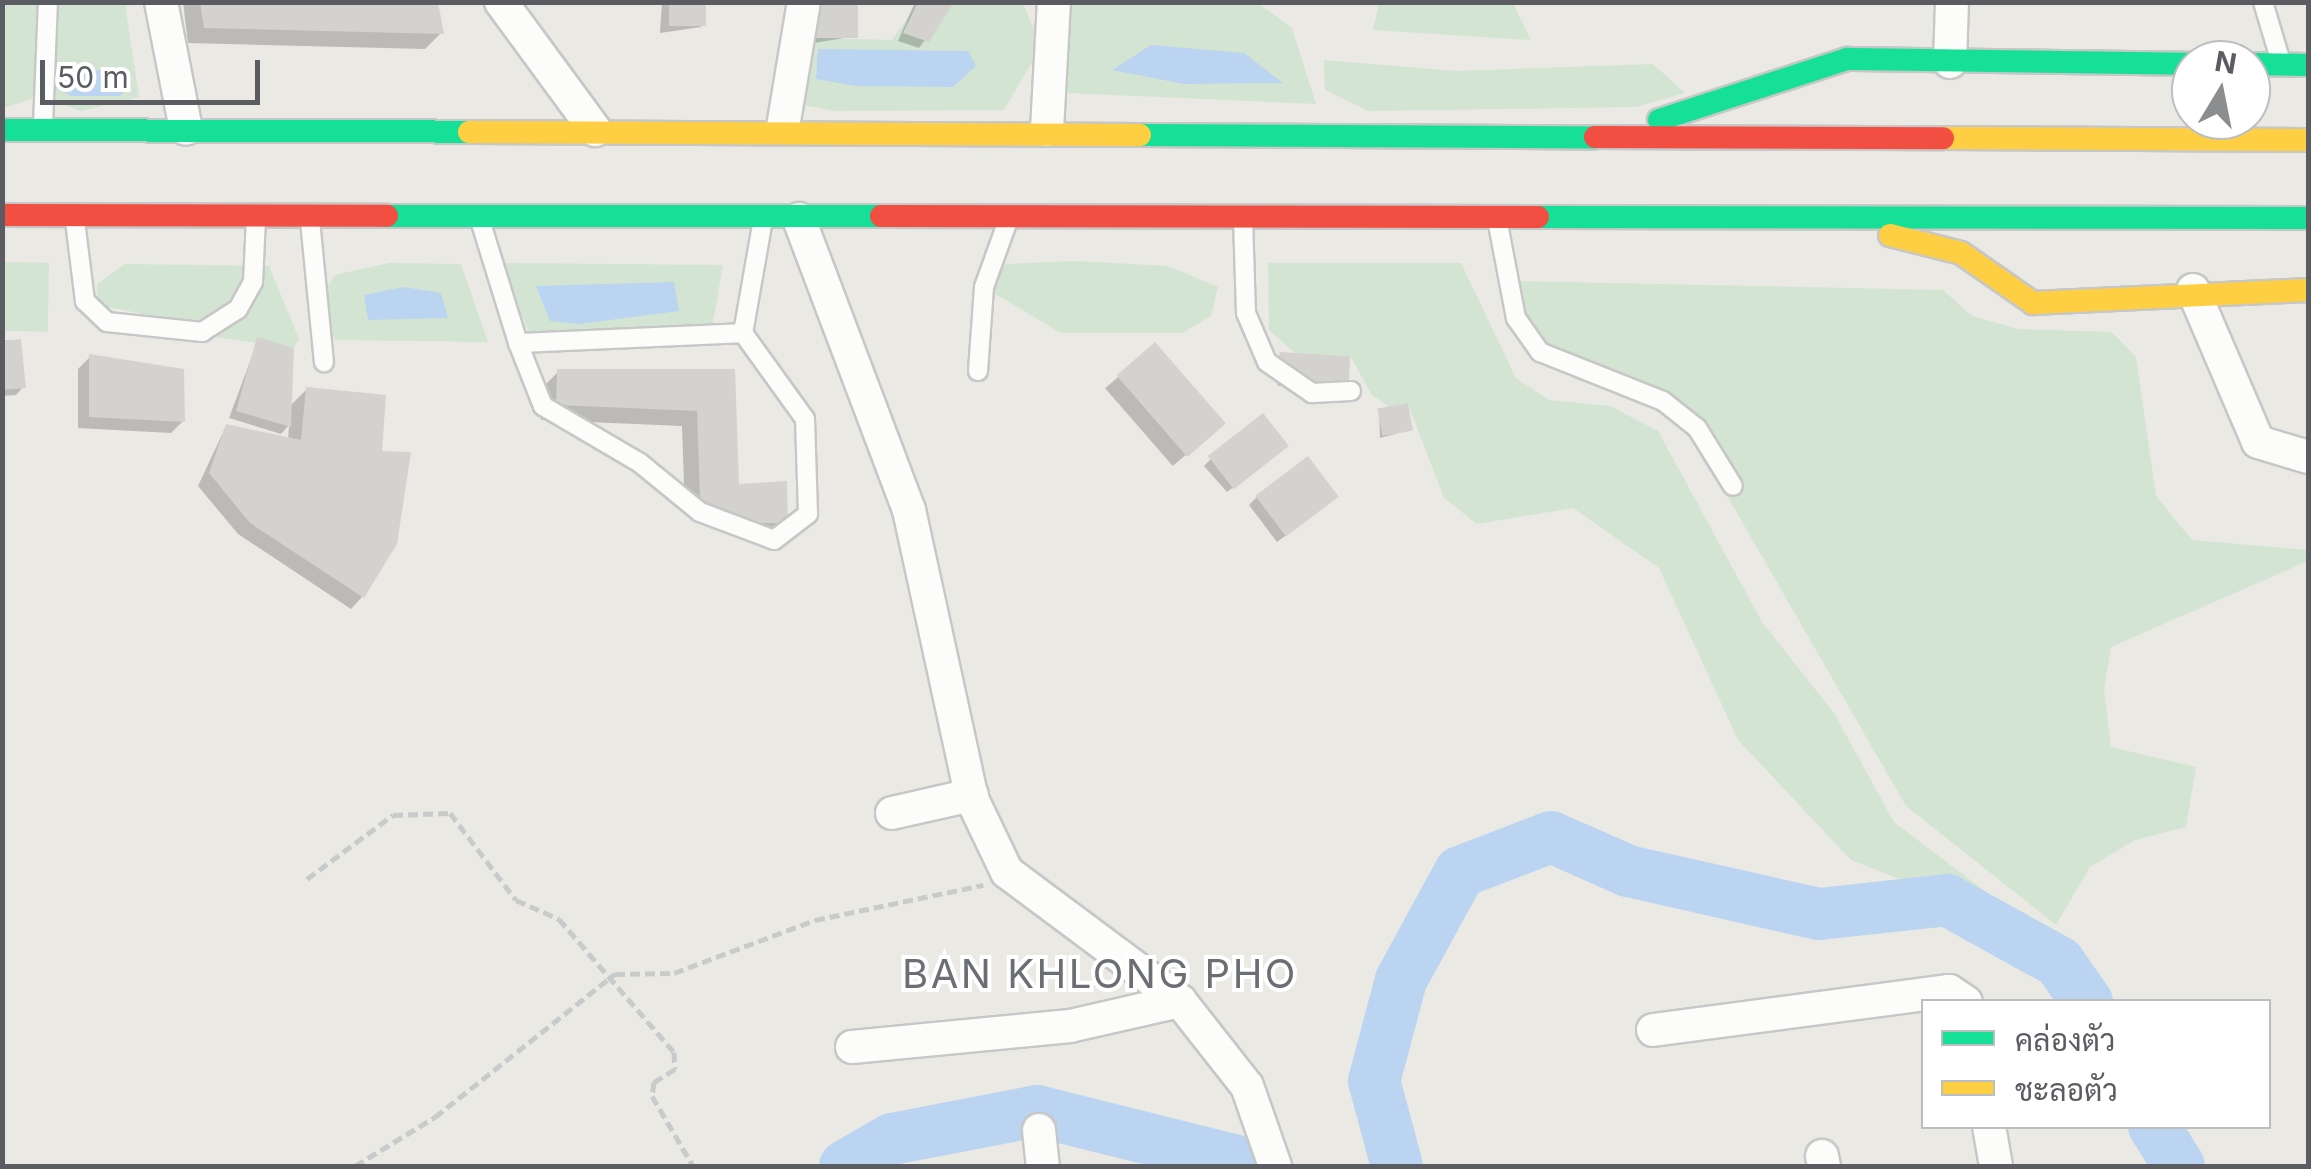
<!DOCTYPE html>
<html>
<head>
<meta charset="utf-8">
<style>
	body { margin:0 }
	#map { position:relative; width:2311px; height:1169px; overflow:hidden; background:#eae9e4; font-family:Inter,Sarabun,sans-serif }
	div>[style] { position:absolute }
	.green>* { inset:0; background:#d3e5d2; transform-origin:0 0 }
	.water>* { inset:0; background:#bad4f1 }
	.shadow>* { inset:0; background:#0003; transform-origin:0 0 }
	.river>* { height:52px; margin:-26px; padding:0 26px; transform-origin:26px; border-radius:26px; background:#bad4f1 }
	.building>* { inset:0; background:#d3d2cf; transform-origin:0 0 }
	.path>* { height:5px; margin-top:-2.5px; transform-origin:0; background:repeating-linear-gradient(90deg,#c7cbc9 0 10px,transparent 0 15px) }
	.roads { filter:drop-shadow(2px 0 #c6c7c6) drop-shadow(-2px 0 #c6c7c6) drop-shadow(0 2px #c6c7c6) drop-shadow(0 -2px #c6c7c6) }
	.lane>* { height:18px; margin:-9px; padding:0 9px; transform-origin:9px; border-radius:9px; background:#fcfcfb }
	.street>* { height:32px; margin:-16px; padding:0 16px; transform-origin:16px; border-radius:16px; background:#fcfcfb }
	.fast>* { height:22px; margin:-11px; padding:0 11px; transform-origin:11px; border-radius:11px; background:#16e098 }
	.slow>* { height:22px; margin:-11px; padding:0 11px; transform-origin:11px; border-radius:11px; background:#ffcf43 }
	.jam>* { height:22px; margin:-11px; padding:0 11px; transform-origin:11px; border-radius:11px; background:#f24e42 }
	span { translate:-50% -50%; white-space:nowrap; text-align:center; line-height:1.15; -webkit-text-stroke:8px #fff; paint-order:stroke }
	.quarter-label { font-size:40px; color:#6b6e73; letter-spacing:2.5px }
	.frame { position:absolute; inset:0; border:5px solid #5a5c61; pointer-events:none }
	.legend { position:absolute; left:1921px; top:999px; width:350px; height:130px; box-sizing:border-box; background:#fff; border:2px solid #bdbec0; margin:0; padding:12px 18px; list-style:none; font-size:30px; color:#5a5c61 }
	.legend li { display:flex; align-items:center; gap:20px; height:50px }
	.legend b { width:50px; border:2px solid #bdbec0 }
	.north { position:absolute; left:2171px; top:40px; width:100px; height:100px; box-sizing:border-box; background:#fff; border:2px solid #bdbec0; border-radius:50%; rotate:10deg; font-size:28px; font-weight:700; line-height:40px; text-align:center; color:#5a5c61 }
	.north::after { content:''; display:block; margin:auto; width:35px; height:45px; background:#8c8d8f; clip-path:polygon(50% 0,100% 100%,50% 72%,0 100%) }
	.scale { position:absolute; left:40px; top:60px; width:220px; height:45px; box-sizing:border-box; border:5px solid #5a5c61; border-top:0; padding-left:12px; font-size:30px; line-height:35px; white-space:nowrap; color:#5a5c61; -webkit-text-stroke:8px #fff; paint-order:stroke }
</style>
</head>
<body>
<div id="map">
	<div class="green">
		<i style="clip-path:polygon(3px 3px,48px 3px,51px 28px,59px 3px,125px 3px,139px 97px,81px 111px,42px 96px,3px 108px)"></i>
		<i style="clip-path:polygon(918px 3px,1023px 3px,1041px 47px,1004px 110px,835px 111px,792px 103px,808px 38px,892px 40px)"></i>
		<i style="clip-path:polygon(1070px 3px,1258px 3px,1292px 28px,1316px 104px,1068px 93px)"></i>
		<i style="clip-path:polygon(1379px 3px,1513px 3px,1531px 40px,1373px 30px)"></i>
		<i style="clip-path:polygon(1324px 60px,1457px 71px,1653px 64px,1685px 93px,1636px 107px,1368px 111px,1325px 90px)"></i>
		<i style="clip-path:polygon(1075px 261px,1168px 266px,1218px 287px,1211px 316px,1182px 333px,1061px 333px,992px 292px,991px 276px,1006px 264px)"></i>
		<i style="left:3px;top:262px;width:46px;height:69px;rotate:1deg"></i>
		<i style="clip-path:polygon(389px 263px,461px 264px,488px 342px,335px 340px,317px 304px,335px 275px)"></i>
		<i style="clip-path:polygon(500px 263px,723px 265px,710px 340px,533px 342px)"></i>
		<i style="clip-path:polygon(1268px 263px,1461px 263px,1516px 378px,1549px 400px,1610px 406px,1658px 431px,1762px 622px,1834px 713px,1894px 822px,2044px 936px,1851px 860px,1738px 740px,1659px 568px,1573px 508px,1477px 524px,1444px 498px,1408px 404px,1390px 407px,1372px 395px,1350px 356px,1295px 353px,1269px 330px)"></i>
		<i style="clip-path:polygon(125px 264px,269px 266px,299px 339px,294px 348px,185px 333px,168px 319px,98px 305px,97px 284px)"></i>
		<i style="clip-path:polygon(1515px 281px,1943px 290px,1972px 316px,2019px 329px,2112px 332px,2136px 357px,2156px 496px,2192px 540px,2308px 550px,2308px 561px,2111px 647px,2104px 689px,2111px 747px,2196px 767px,2186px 827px,2135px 840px,2090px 867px,2056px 925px,1906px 806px,1681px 416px,1575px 379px,1523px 344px,1509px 299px)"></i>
	</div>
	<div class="water">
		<i style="clip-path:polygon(1151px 45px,1244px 53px,1283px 83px,1184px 84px,1112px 70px)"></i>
		<i style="clip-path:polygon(818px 49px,968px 51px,976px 66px,953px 87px,856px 86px,816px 79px)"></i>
		<i style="clip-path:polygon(57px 70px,101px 70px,132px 82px,120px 96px,71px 96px,54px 87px)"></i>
		<i style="clip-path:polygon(674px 282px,679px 311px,579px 324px,550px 321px,536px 286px)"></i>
		<i style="clip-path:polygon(404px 287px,441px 293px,448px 318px,368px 320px,364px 295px)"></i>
	</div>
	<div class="shadow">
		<i style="clip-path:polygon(183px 2px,434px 2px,441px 33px,425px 49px,188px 43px)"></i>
		<i style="clip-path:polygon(662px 2px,703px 2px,701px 27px,660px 33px)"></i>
		<i style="clip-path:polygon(915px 2px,952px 2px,919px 48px,898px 41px)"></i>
		<i style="clip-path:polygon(801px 10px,856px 36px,802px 45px)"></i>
		<i style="clip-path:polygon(2px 340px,18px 341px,23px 387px,16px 395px,2px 396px)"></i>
		<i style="clip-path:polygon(258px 340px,289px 407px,306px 390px,380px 454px,362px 597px,351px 609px,238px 534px,198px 486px,226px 426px,288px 443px,289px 425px,281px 434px,229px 418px)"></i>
		<i style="left:1155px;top:345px;width:103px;height:66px;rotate:49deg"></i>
		<i style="clip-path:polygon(1280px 355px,1348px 358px,1339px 390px,1278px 386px,1273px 362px)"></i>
		<i style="clip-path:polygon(90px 357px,183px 421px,171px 433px,78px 428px,78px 369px)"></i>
		<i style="clip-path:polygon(732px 371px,737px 487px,785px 522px,769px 538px,741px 538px,685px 515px,682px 426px,541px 420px,542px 388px,558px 372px)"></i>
		<i style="clip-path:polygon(1379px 411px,1410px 430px,1380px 438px)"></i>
		<i style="clip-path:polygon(1278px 454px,1227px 492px,1204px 466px,1211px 459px)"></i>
		<i style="clip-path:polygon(1257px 497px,1328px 504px,1277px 542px,1249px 505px)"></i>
	</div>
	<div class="river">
		<i style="left:2154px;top:1126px;width:47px;rotate:58deg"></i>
		<i style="left:845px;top:1166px;width:54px;rotate:-29.9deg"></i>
		<i style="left:892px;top:1139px;width:148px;rotate:-10.9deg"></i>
		<i style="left:1037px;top:1111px;width:227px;rotate:14deg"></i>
		<i style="left:1397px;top:1166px;width:88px;rotate:-105.1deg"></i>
		<i style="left:1374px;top:1081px;width:105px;rotate:-75deg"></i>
		<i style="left:1401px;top:980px;width:123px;rotate:-61.4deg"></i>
		<i style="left:1460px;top:872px;width:97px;rotate:-21deg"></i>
		<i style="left:1551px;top:837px;width:84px;rotate:23.8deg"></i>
		<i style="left:1628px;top:871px;width:196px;rotate:12.7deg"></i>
		<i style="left:1819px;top:914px;width:129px;rotate:-6.2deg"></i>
		<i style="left:1947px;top:900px;width:128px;rotate:29deg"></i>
		<i style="left:2059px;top:962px;width:49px;rotate:55deg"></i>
	</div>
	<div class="building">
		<i style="clip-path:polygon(200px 2px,438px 2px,444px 34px,204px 28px)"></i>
		<i style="left:669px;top:2px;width:37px;height:24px"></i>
		<i style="left:808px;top:2px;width:50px;height:36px"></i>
		<i style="clip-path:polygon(918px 2px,954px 2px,929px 42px,903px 33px)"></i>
		<i style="clip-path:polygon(257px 337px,294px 348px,291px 427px,236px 411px)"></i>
		<i style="clip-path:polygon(21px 339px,26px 388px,2px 390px,2px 341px)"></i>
		<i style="left:1155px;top:342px;width:108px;height:51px;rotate:49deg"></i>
		<i style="clip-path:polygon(1279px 352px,1350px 356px,1349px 384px,1286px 379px)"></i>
		<i style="clip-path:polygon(89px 354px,184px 369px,185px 422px,89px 417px)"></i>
		<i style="clip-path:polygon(557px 369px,735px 369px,739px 484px,787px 481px,788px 523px,758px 523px,700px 499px,697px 411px,556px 405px)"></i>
		<i style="clip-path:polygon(306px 387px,386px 395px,382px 451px,411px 452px,397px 544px,364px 598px,250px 523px,209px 473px,226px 424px,301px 440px)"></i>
		<i style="left:1408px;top:403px;width:28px;height:31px;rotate:80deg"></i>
		<i style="left:1263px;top:413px;width:42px;height:70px;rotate:52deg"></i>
		<i style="left:1308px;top:456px;width:51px;height:66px;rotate:53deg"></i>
	</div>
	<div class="path">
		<i style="left:307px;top:879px;width:107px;rotate:-36.7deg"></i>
		<i style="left:393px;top:815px;width:57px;rotate:-2deg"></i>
		<i style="left:450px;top:813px;width:109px;rotate:52.8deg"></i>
		<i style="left:516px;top:900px;width:47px;rotate:23.8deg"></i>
		<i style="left:559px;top:919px;width:176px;rotate:49.2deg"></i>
		<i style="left:674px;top:1052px;width:17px;rotate:87deg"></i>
		<i style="left:675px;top:1069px;width:25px;rotate:148deg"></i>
		<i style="left:654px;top:1082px;width:14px;rotate:98deg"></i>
		<i style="left:652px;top:1096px;width:81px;rotate:59.6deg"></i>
		<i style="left:355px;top:1166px;width:94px;rotate:-31.5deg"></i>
		<i style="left:435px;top:1117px;width:230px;rotate:-38.5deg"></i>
		<i style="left:615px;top:974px;width:59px;rotate:-1deg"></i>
		<i style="left:674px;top:973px;width:151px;rotate:-20.6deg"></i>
		<i style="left:815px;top:920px;width:172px;rotate:-11.8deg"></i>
	</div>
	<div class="roads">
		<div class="lane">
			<i style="left:2263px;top:2px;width:59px;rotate:73.4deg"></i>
			<i style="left:43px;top:125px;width:123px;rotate:-87.7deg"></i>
			<i style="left:1243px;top:218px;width:95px;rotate:88.2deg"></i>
			<i style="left:1246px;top:313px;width:53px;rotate:66.8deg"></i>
			<i style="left:1267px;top:362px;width:55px;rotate:34.6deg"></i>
			<i style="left:1312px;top:393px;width:39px;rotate:-3deg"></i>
			<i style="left:310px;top:220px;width:143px;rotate:84.4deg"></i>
			<i style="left:480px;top:220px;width:129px;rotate:72.8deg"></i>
			<i style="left:518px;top:343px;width:225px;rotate:-2.5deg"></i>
			<i style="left:743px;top:333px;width:116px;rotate:-80deg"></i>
			<i style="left:75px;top:221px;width:81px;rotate:82.9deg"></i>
			<i style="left:85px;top:301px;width:30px;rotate:44deg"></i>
			<i style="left:107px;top:322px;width:96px;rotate:6deg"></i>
			<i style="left:202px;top:332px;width:43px;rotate:-32.6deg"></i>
			<i style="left:238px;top:309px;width:31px;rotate:-61deg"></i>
			<i style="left:253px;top:282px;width:64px;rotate:-87.3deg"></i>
			<i style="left:1498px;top:224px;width:96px;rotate:79.2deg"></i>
			<i style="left:1516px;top:318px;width:42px;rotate:54.8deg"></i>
			<i style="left:1540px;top:352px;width:132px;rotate:21.7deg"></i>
			<i style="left:1663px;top:401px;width:43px;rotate:38.5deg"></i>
			<i style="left:1697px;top:428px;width:68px;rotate:58.2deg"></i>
			<i style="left:518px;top:343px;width:68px;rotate:68.4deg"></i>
			<i style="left:543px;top:406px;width:113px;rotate:30.4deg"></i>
			<i style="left:640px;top:463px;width:77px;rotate:39.2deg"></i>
			<i style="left:700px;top:512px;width:79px;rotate:20.7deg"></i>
			<i style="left:774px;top:540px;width:43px;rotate:-37.4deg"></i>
			<i style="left:808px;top:514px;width:95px;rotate:-91.8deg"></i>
			<i style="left:805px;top:419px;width:106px;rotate:-125.8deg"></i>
			<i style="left:978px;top:371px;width:84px;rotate:-85.9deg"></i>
			<i style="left:984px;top:287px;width:68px;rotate:-70.2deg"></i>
		</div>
		<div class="street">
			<i style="left:161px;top:2px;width:129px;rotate:78.9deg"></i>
			<i style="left:501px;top:2px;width:159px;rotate:53.7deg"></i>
			<i style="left:1950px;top:62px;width:60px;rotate:-88.1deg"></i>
			<i style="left:783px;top:127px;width:127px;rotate:-80.5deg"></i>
			<i style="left:1047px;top:130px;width:128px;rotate:-86.9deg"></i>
			<i style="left:799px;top:219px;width:311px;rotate:69.3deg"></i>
			<i style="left:909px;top:510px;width:296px;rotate:77.7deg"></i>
			<i style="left:972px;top:799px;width:81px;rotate:64.4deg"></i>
			<i style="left:1007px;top:872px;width:216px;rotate:36.7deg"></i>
			<i style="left:1180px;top:1001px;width:108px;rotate:51.8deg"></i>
			<i style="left:1247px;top:1086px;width:85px;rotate:70.7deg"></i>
			<i style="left:2193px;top:290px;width:165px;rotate:66.8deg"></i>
			<i style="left:2258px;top:442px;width:52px;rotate:16.7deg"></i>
			<i style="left:892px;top:813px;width:82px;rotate:-12.7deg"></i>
			<i style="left:1653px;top:1030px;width:299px;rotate:-7.5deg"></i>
			<i style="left:1949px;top:991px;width:20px;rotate:33deg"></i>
			<i style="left:852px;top:1047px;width:219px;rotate:-5.5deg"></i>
			<i style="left:1070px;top:1026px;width:113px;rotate:-12.8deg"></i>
			<i style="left:1989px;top:1126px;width:41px;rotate:80.1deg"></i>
			<i style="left:1039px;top:1130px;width:36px;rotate:84deg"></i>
			<i style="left:1822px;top:1156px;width:10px;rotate:79deg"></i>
		</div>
		<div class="fast">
			<i style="left:2251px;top:64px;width:57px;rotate:1deg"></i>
			<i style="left:1659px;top:120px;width:198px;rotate:-18deg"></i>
			<i style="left:1847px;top:59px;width:344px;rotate:0.8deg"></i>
			<i style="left:2px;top:130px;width:467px;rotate:0.2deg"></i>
			<i style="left:1140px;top:135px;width:455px;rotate:0.3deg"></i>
			<i style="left:387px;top:216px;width:494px"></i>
			<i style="left:1538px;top:217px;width:770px;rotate:0.07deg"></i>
		</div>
		<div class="slow">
			<i style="left:469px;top:132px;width:671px;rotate:0.26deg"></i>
			<i style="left:1943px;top:138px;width:365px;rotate:0.3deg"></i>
			<i style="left:1890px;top:235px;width:73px;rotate:14.2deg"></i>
			<i style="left:1961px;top:253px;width:88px;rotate:34.8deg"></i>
			<i style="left:2033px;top:303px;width:275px;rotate:-2.7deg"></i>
		</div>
		<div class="jam">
			<i style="left:1595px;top:137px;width:348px;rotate:0.2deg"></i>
			<i style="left:2px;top:215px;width:385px;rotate:0.1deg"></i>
			<i style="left:881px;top:216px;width:657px;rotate:0.09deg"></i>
		</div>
	</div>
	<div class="quarter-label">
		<span style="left:1100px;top:974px">BAN KHLONG PHO</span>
	</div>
	<div class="frame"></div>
	<ul class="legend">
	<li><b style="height:12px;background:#16e098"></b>คล่องตัว</li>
	<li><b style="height:12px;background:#ffcf43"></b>ชะลอตัว</li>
	</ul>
	<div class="north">N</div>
	<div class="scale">50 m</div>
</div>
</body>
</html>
